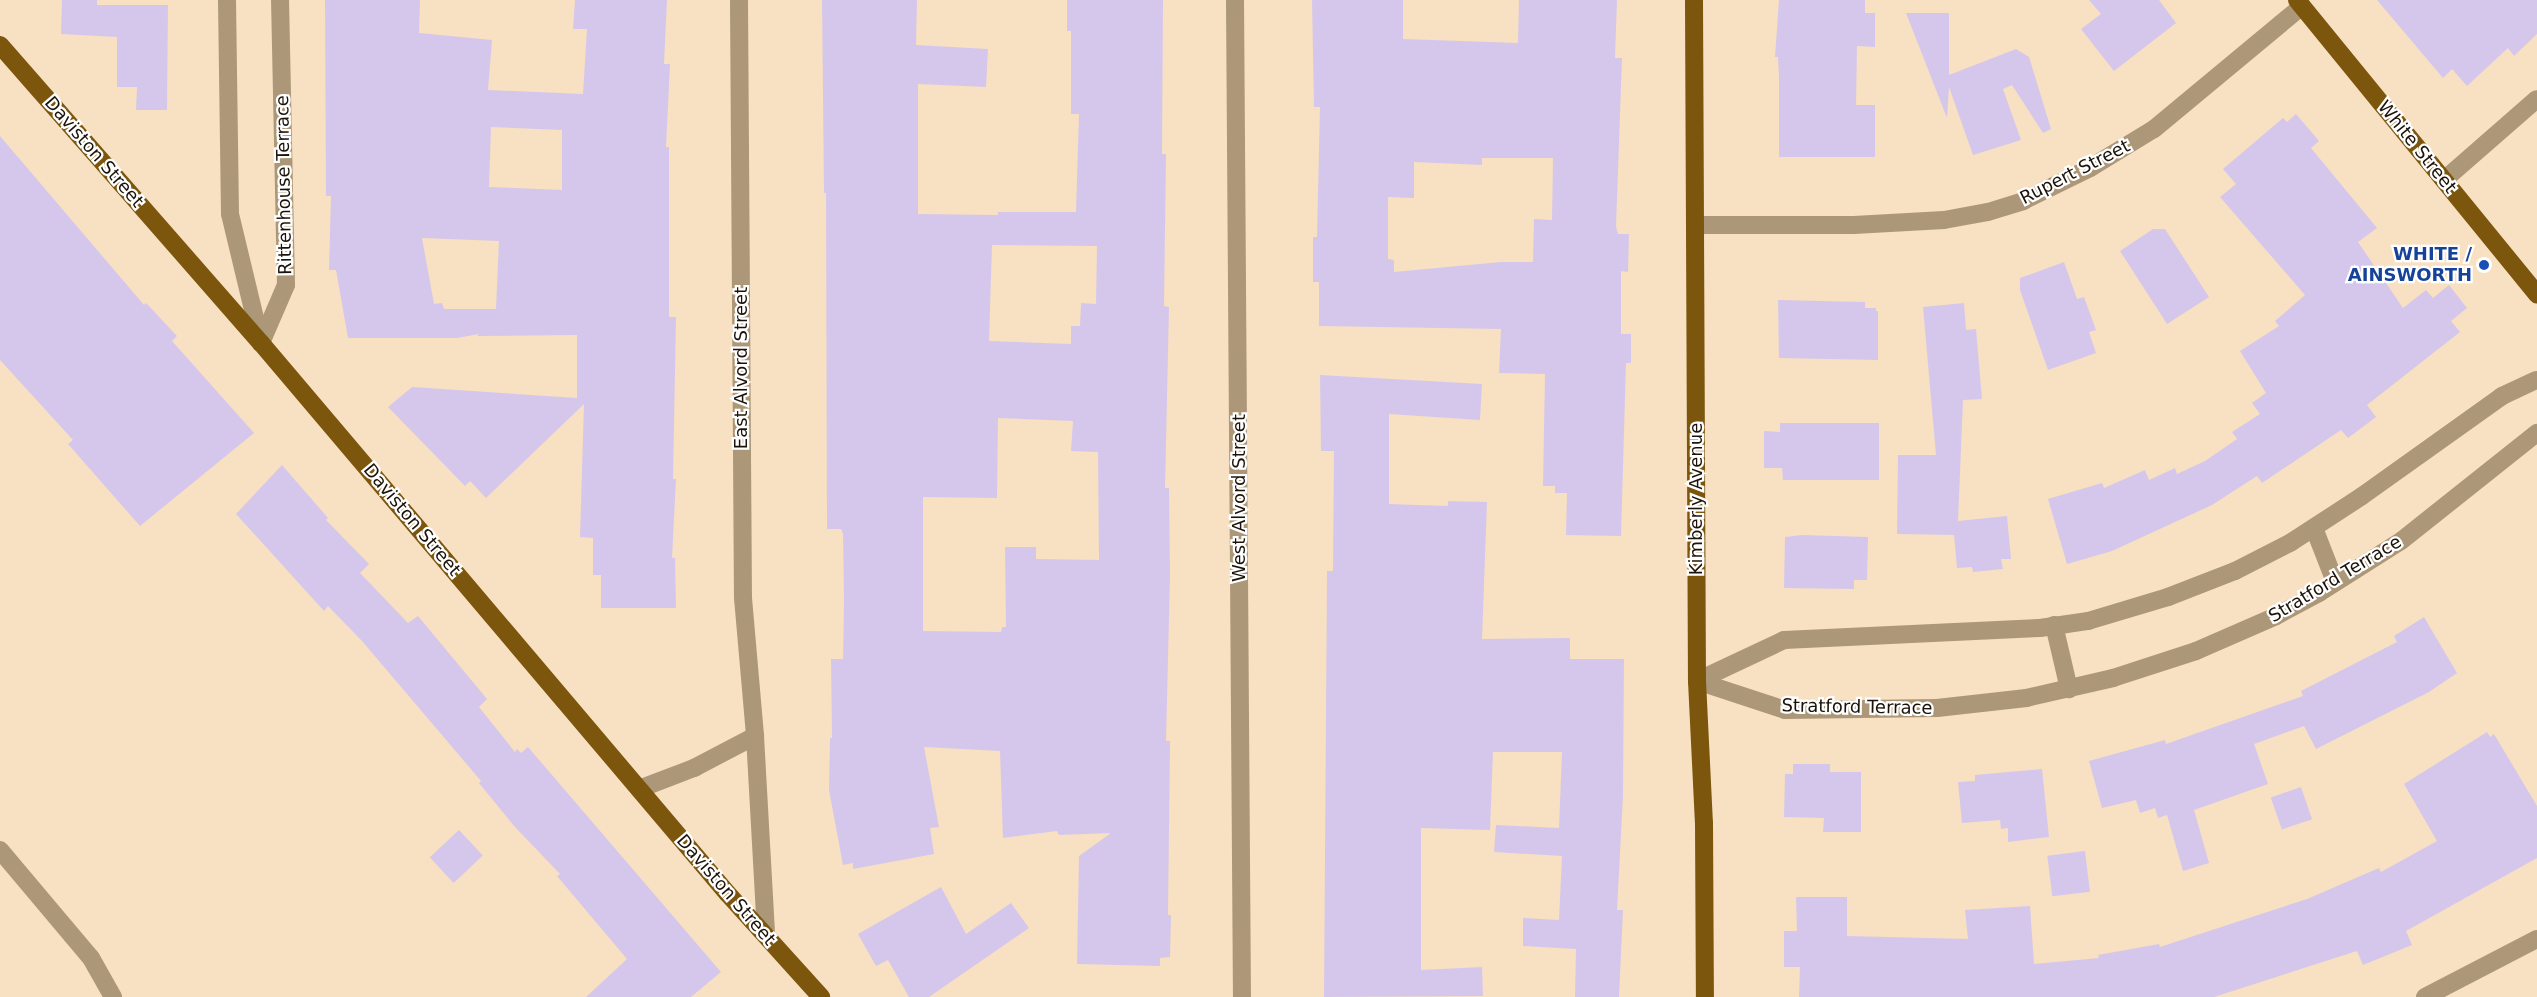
<!DOCTYPE html>
<html>
<head>
<meta charset="utf-8">
<style>
	body { margin:0 }
	#map { position:relative; width:2537px; height:997px; overflow:hidden; background:#f8e0c2; font-family:"DejaVu Sans",sans-serif }
	div>[style] { position:absolute }
	.building>* { inset:0; background:#d5c7eb; transform-origin:0 0 }
	.minor>* { height:18px; margin:-9px; padding:0 9px; transform-origin:9px; border-radius:9px; background:#ac9778 }
	.major>* { height:18px; margin:-9px; padding:0 9px; transform-origin:9px; border-radius:9px; background:#7c560d }
	.dots>* { width:16px; height:16px; translate:-50% -50%; box-sizing:border-box; border:3px solid #fff; border-radius:50% }
	span { translate:-50% -50%; white-space:nowrap; text-align:center; line-height:1.15; -webkit-text-stroke:4.5px #fff; paint-order:stroke }
	.street-label { font-size:18px; color:#1b1309 }
	.transit-label { font-size:18px; color:#164399; font-weight:700 }
	.right { translate:-100% -50%; text-align:right }
</style>
</head>
<body>
<div id="map">
	<div class="building">
		<i style="clip-path:polygon(62px 0,97px 0,97px 5px,168px 5px,167px 110px,136px 110px,137px 87px,117px 87px,117px 37px,61px 34px)"></i>
		<i style="clip-path:polygon(evenodd,325px 0,420px 0,419px 33px,492px 40px,488px 90px,583px 94px,587px 29px,573px 29px,575px 0,667px 0,664px 64px,670px 64px,666px 147px,669px 147px,669px 317px,676px 317px,673px 479px,676px 479px,672px 558px,675px 558px,676px 608px,601px 608px,601px 575px,593px 575px,593px 538px,580px 537px,584px 404px,486px 498px,470px 481px,465px 486px,388px 407px,412px 387px,577px 398px,577px 335px,477px 336px,479px 334px,457px 338px,348px 338px,336px 270px,329px 270px,331px 196px,326px 196px,325px 0,491px 127px,562px 130px,562px 190px,489px 187px,491px 127px,325px 0,422px 238px,499px 241px,496px 309px,444px 309px,442px 303px,434px 304px,422px 238px)"></i>
		<i style="clip-path:polygon(evenodd,822px 0,917px 0,916px 45px,988px 49px,986px 87px,918px 84px,918px 214px,998px 215px,998px 212px,1076px 212px,1079px 114px,1071px 114px,1071px 31px,1067px 31px,1067px 0,1163px 0,1162px 154px,1166px 154px,1164px 306px,1169px 307px,1165px 488px,1169px 488px,1170px 575px,1166px 741px,1170px 741px,1168px 915px,1171px 915px,1170px 957px,1160px 958px,1160px 966px,1077px 964px,1079px 856px,1111px 833px,1059px 835px,1057px 831px,1003px 838px,1000px 751px,924px 747px,939px 827px,930px 828px,934px 854px,853px 869px,853px 863px,843px 865px,829px 790px,830px 738px,832px 738px,831px 659px,843px 659px,844px 601px,843px 534px,841px 529px,827px 529px,826px 193px,824px 193px,822px 0,992px 245px,1097px 246px,1096px 304px,1081px 303px,1080px 326px,1071px 326px,1071px 344px,989px 341px,992px 245px,822px 0,998px 418px,1073px 421px,1071px 451px,1098px 452px,1099px 560px,1036px 559px,1036px 547px,1005px 547px,1006px 627px,1002px 627px,1001px 632px,923px 631px,923px 497px,997px 498px,998px 418px)"></i>
		<i style="clip-path:polygon(evenodd,1312px 0,1403px 0,1403px 39px,1518px 43px,1519px 0,1617px 0,1615px 58px,1622px 58px,1616px 226px,1618px 234px,1629px 234px,1628px 272px,1621px 271px,1621px 334px,1631px 334px,1631px 363px,1626px 363px,1621px 536px,1566px 535px,1567px 493px,1555px 493px,1555px 486px,1543px 486px,1545px 374px,1499px 373px,1501px 329px,1319px 326px,1319px 282px,1313px 282px,1313px 237px,1317px 237px,1320px 107px,1314px 107px,1312px 0,1482px 158px,1553px 158px,1552px 220px,1534px 219px,1533px 262px,1501px 262px,1394px 272px,1394px 260px,1388px 259px,1388px 197px,1414px 198px,1414px 162px,1482px 165px,1482px 158px)"></i>
		<i style="clip-path:polygon(1779px 0,1865px 0,1865px 13px,1875px 13px,1875px 47px,1857px 46px,1856px 105px,1875px 105px,1875px 157px,1779px 157px,1779px 77px,1778px 57px,1775px 57px)"></i>
		<i style="clip-path:polygon(2089px 0,2159px 0,2176px 23px,2114px 71px,2081px 29px,2101px 14px)"></i>
		<i style="clip-path:polygon(2377px 0,2537px 0,2537px 34px,2514px 56px,2508px 48px,2467px 86px,2452px 69px,2443px 78px)"></i>
		<i style="clip-path:polygon(1906px 13px,1949px 13px,1949px 75px,2016px 49px,2029px 57px,2051px 129px,2043px 133px,2012px 85px,2003px 89px,2021px 140px,1973px 155px,1949px 87px,1947px 118px)"></i>
		<i style="clip-path:polygon(2296px 114px,2319px 141px,2311px 148px,2377px 228px,2358px 242px,2403px 308px,2426px 290px,2433px 298px,2449px 285px,2467px 308px,2451px 321px,2460px 332px,2367px 405px,2376px 417px,2348px 438px,2341px 430px,2262px 483px,2257px 476px,2212px 505px,2112px 551px,2067px 564px,2048px 499px,2102px 483px,2104px 488px,2145px 470px,2149px 480px,2175px 468px,2177px 474px,2205px 461px,2237px 439px,2232px 432px,2260px 414px,2252px 403px,2266px 393px,2240px 351px,2279px 326px,2275px 321px,2305px 295px,2220px 197px,2236px 184px,2223px 169px,2283px 118px,2287px 122px)"></i>
		<i style="clip-path:polygon(0 136px,144px 305px,146px 303px,177px 336px,172px 341px,254px 433px,140px 526px,68px 444px,73px 440px,0 360px)"></i>
		<i style="clip-path:polygon(2153px 229px,2165px 229px,2209px 297px,2167px 324px,2120px 251px)"></i>
		<i style="clip-path:polygon(2064px 262px,2077px 299px,2084px 297px,2096px 330px,2089px 332px,2096px 353px,2048px 370px,2020px 290px,2020px 278px)"></i>
		<i style="clip-path:polygon(1778px 300px,1865px 302px,1865px 308px,1876px 308px,1876px 311px,1878px 311px,1878px 360px,1779px 358px)"></i>
		<i style="clip-path:polygon(1964px 303px,1966px 330px,1976px 329px,1982px 399px,1963px 400px,1958px 521px,2007px 516px,2011px 559px,2001px 559px,2003px 569px,1973px 572px,1972px 567px,1957px 568px,1954px 535px,1897px 534px,1898px 455px,1936px 455px,1923px 307px)"></i>
		<i style="clip-path:polygon(1320px 375px,1482px 384px,1480px 420px,1389px 414px,1389px 504px,1448px 506px,1448px 501px,1487px 502px,1482px 639px,1570px 638px,1570px 659px,1624px 659px,1623px 796px,1617px 910px,1623px 910px,1619px 997px,1575px 997px,1576px 949px,1523px 946px,1523px 918px,1559px 920px,1562px 856px,1494px 852px,1496px 825px,1559px 828px,1562px 752px,1493px 752px,1490px 830px,1421px 828px,1421px 970px,1482px 967px,1483px 996px,1324px 997px,1327px 571px,1333px 571px,1334px 451px,1321px 451px)"></i>
		<i style="clip-path:polygon(1780px 423px,1879px 423px,1879px 480px,1783px 480px,1782px 468px,1764px 468px,1764px 431px,1780px 432px)"></i>
		<i style="clip-path:polygon(282px 465px,328px 518px,326px 520px,369px 564px,360px 573px,408px 623px,418px 616px,487px 699px,479px 707px,515px 752px,517px 749px,521px 753px,528px 747px,721px 972px,691px 997px,586px 997px,627px 959px,557px 876px,560px 874px,515px 827px,479px 783px,481px 781px,362px 641px,328px 606px,324px 611px,236px 514px)"></i>
		<i style="clip-path:polygon(1802px 535px,1868px 537px,1867px 580px,1854px 580px,1854px 589px,1784px 588px,1785px 537px)"></i>
		<i style="clip-path:polygon(2424px 617px,2457px 673px,2429px 692px,2316px 749px,2304px 726px,2254px 744px,2268px 784px,2194px 810px,2209px 863px,2183px 871px,2167px 815px,2158px 818px,2155px 808px,2140px 813px,2136px 800px,2102px 808px,2089px 761px,2165px 740px,2166px 744px,2303px 696px,2301px 691px,2397px 642px,2394px 636px)"></i>
		<i style="clip-path:polygon(2487px 732px,2490px 737px,2494px 734px,2537px 806px,2537px 858px,2406px 931px,2412px 945px,2363px 965px,2357px 951px,2214px 997px,1799px 997px,1800px 967px,1784px 967px,1784px 931px,1797px 931px,1796px 897px,1847px 897px,1847px 936px,1968px 939px,1965px 910px,2030px 906px,2034px 964px,2099px 958px,2098px 955px,2159px 944px,2160px 947px,2307px 899px,2379px 868px,2381px 872px,2437px 841px,2404px 784px)"></i>
		<i style="clip-path:polygon(1793px 764px,1830px 764px,1830px 772px,1861px 772px,1861px 832px,1823px 832px,1824px 818px,1784px 817px,1785px 774px,1793px 774px)"></i>
		<i style="clip-path:polygon(2042px 769px,2049px 837px,2008px 842px,2008px 828px,2001px 829px,2000px 820px,1962px 823px,1958px 782px,1975px 781px,1975px 775px)"></i>
		<i style="left:2301px;top:787px;width:34px;height:32px;rotate:71deg"></i>
		<i style="left:459px;top:830px;width:35px;height:40px;rotate:47deg"></i>
		<i style="left:2085px;top:851px;width:41px;height:38px;rotate:83deg"></i>
		<i style="clip-path:polygon(941px 887px,966px 934px,1011px 903px,1029px 928px,929px 997px,909px 997px,888px 960px,876px 966px,858px 934px)"></i>
	</div>
	<div class="minor">
		<i style="left:227px;top:0;width:214px;rotate:89.2deg"></i>
		<i style="left:230px;top:214px;width:133px;rotate:76.5deg"></i>
		<i style="left:739px;top:0;width:598px;rotate:89.62deg"></i>
		<i style="left:743px;top:598px;width:139px;rotate:85deg"></i>
		<i style="left:755px;top:736px;width:199px;rotate:86.8deg"></i>
		<i style="left:1235px;top:0;width:997px;rotate:89.6deg"></i>
		<i style="left:2444px;top:180px;width:123px;rotate:-41.1deg"></i>
		<i style="left:1695px;top:225px;width:159px"></i>
		<i style="left:1854px;top:225px;width:90px;rotate:-3.2deg"></i>
		<i style="left:1944px;top:220px;width:45px;rotate:-10.3deg"></i>
		<i style="left:1988px;top:212px;width:37px;rotate:-17deg"></i>
		<i style="left:2023px;top:201px;width:75px;rotate:-26.2deg"></i>
		<i style="left:2090px;top:168px;width:75px;rotate:-31.4deg"></i>
		<i style="left:2154px;top:129px;width:192px;rotate:-39.7deg"></i>
		<i style="left:261px;top:343px;width:63px;rotate:-66.7deg"></i>
		<i style="left:286px;top:285px;width:285px;rotate:-91.2deg"></i>
		<i style="left:2314px;top:528px;width:58px;rotate:68.7deg"></i>
		<i style="left:2054px;top:625px;width:66px;rotate:76.8deg"></i>
		<i style="left:1697px;top:681px;width:93px;rotate:18.2deg"></i>
		<i style="left:1785px;top:710px;width:152px;rotate:-0.8deg"></i>
		<i style="left:1937px;top:708px;width:90px;rotate:-6.4deg"></i>
		<i style="left:2026px;top:698px;width:89px;rotate:-12.9deg"></i>
		<i style="left:2113px;top:678px;width:87px;rotate:-18deg"></i>
		<i style="left:2196px;top:651px;width:87px;rotate:-23.6deg"></i>
		<i style="left:2276px;top:616px;width:49px;rotate:-28.1deg"></i>
		<i style="left:2319px;top:593px;width:97px;rotate:-32.4deg"></i>
		<i style="left:2401px;top:541px;width:174px;rotate:-38.5deg"></i>
		<i style="left:1697px;top:681px;width:96px;rotate:-25.2deg"></i>
		<i style="left:1784px;top:640px;width:256px;rotate:-2.7deg"></i>
		<i style="left:2040px;top:628px;width:49px;rotate:-8.3deg"></i>
		<i style="left:2088px;top:621px;width:84px;rotate:-16.7deg"></i>
		<i style="left:2168px;top:597px;width:72px;rotate:-21.2deg"></i>
		<i style="left:2235px;top:571px;width:62px;rotate:-27deg"></i>
		<i style="left:2290px;top:543px;width:86px;rotate:-33.1deg"></i>
		<i style="left:2362px;top:496px;width:172px;rotate:-35.5deg"></i>
		<i style="left:2502px;top:396px;width:38px;rotate:-25deg"></i>
		<i style="left:639px;top:789px;width:59px;rotate:-20.9deg"></i>
		<i style="left:694px;top:768px;width:69px;rotate:-27.7deg"></i>
		<i style="left:0;top:850px;width:141px;rotate:49.9deg"></i>
		<i style="left:91px;top:958px;width:45px;rotate:60.6deg"></i>
		<i style="left:2425px;top:997px;width:126px;rotate:-27.4deg"></i>
	</div>
	<div class="major">
		<i style="left:1694px;top:0;width:681px;rotate:89.75deg"></i>
		<i style="left:1697px;top:681px;width:142px;rotate:87.2deg"></i>
		<i style="left:1704px;top:823px;width:174px;rotate:89.7deg"></i>
		<i style="left:2297px;top:0;width:380px;rotate:50.8deg"></i>
		<i style="left:0;top:45px;width:396px;rotate:48.8deg"></i>
		<i style="left:261px;top:343px;width:722px;rotate:49.72deg"></i>
		<i style="left:728px;top:894px;width:139px;rotate:47.9deg"></i>
	</div>
	<div class="dots">
		<i style="left:2484px;top:265px;background:#1a4fb4"></i>
	</div>
	<div class="street-label">
		<span style="left:2417px;top:147px;rotate:51deg">White Street</span>
		<span style="left:94px;top:152px;rotate:49deg">Daviston Street</span>
		<span style="left:2075px;top:172px;rotate:-27deg">Rupert Street</span>
		<span style="left:284px;top:185px;rotate:-91deg">Rittenhouse Terrace</span>
		<span style="left:741px;top:368px;rotate:-90deg">East Alvord Street</span>
		<span style="left:1239px;top:498px;rotate:-90deg">West Alvord Street</span>
		<span style="left:1696px;top:499px;rotate:-90deg">Kimberly Avenue</span>
		<span style="left:412px;top:520px;rotate:50deg">Daviston Street</span>
		<span style="left:2335px;top:579px;rotate:-31deg">Stratford Terrace</span>
		<span style="left:1857px;top:707px;rotate:1deg">Stratford Terrace</span>
		<span style="left:726px;top:890px;rotate:49deg">Daviston Street</span>
	</div>
	<div class="transit-label">
		<span class="right" style="left:2472px;top:265px">WHITE /<br>AINSWORTH</span>
	</div>
</div>
</body>
</html>
